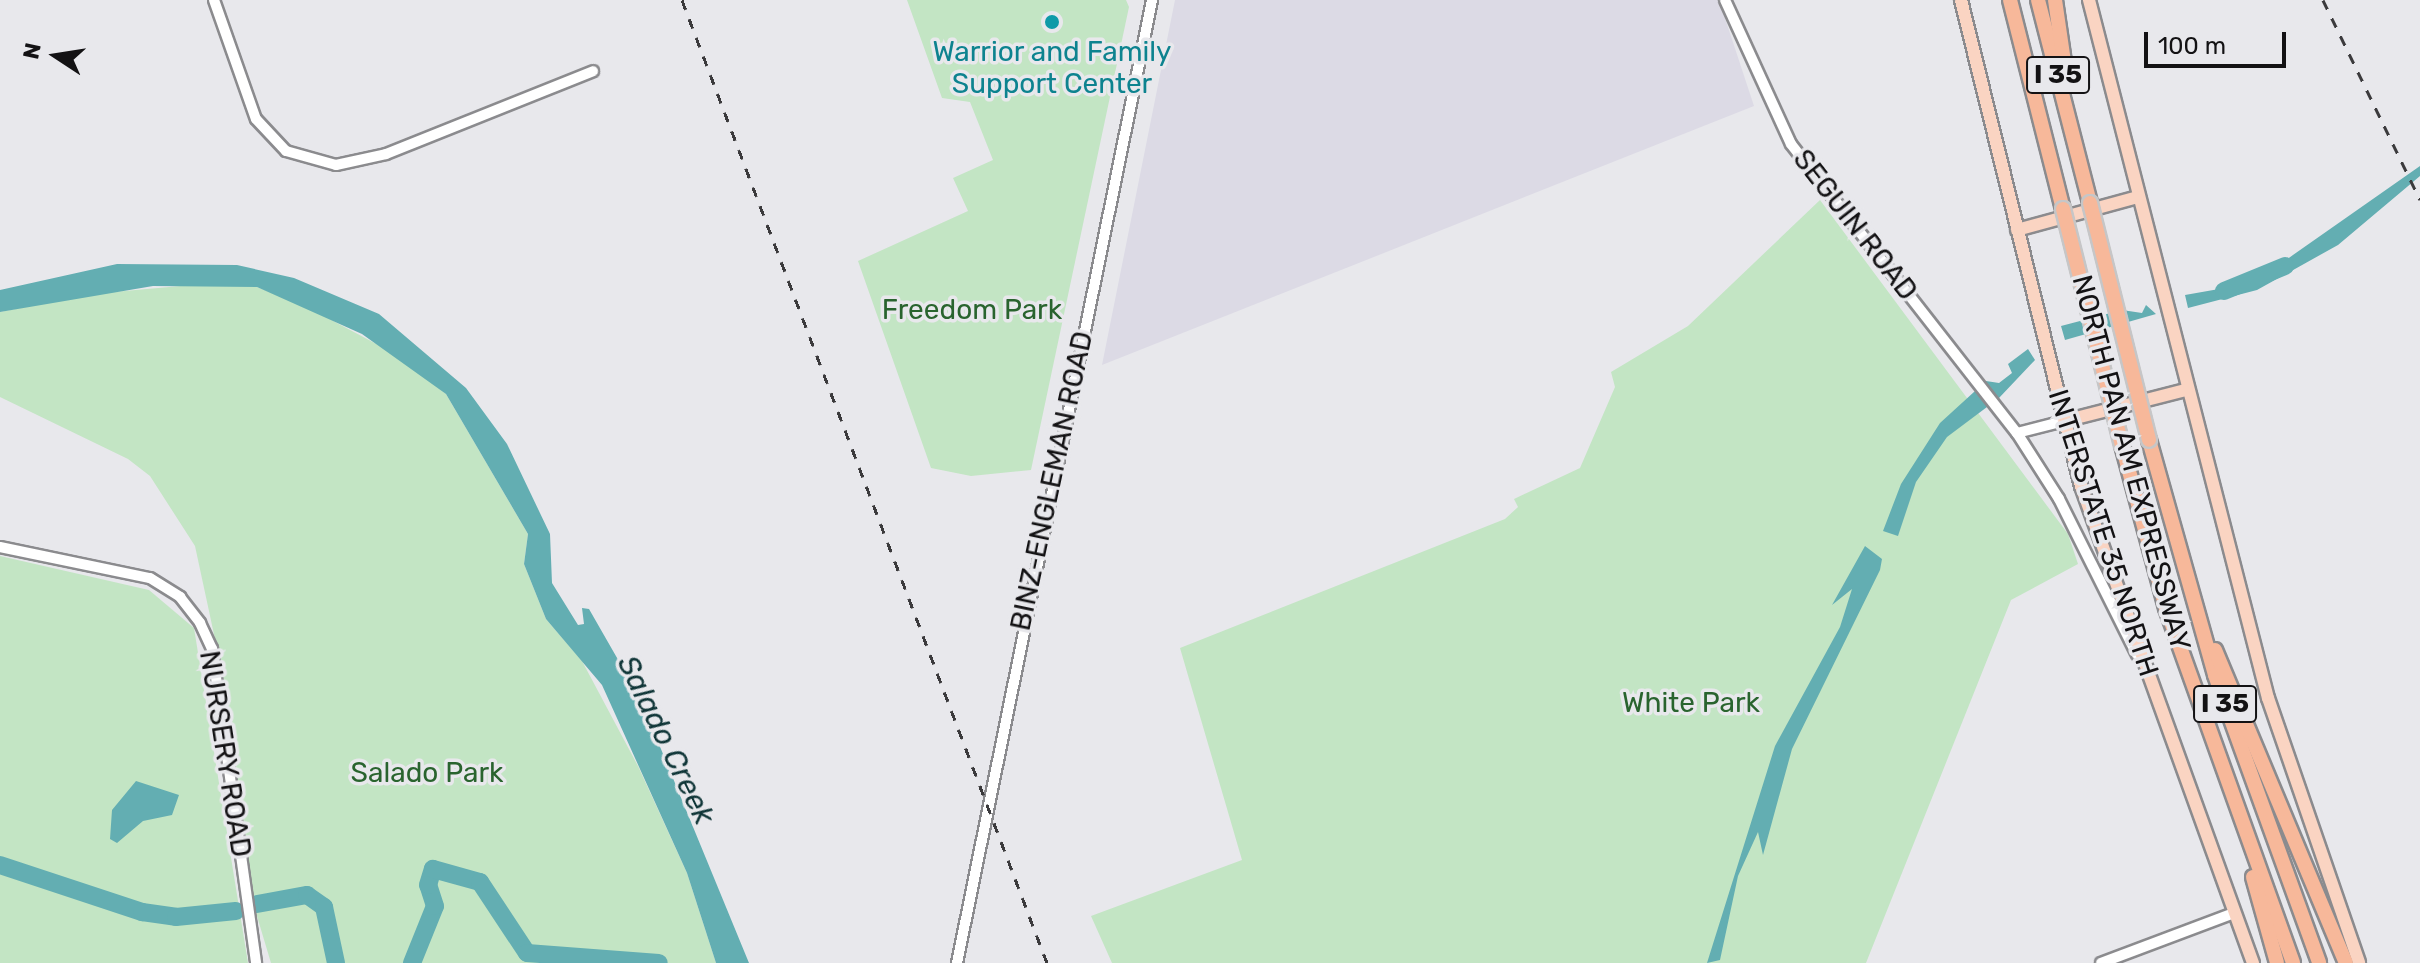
<!DOCTYPE html>
<html>
<head>
<meta charset="utf-8">
<style>
	body { margin:0 }
	#map { position:relative; width:2420px; height:963px; overflow:hidden; background:#e8e8ec; font-family:Rubik,sans-serif }
	div>[style] { position:absolute }
	.built>* { inset:0; background:#dcdae5 }
	.green>* { inset:0; background:#c3e5c4 }
	.water>* { inset:0; background:#63aeb2 }
	.river>* { height:18px; margin:-9px; padding:0 9px; transform-origin:9px; border-radius:9px; background:#63aeb2 }
	.roads { filter:drop-shadow(2px 0 #8b8b8e) drop-shadow(-2px 0 #8b8b8e) drop-shadow(0 2px #8b8b8e) drop-shadow(0 -2px #8b8b8e) }
	.minor>* { height:10px; margin:-5px; padding:0 5px; transform-origin:5px; border-radius:5px; background:#fff }
	.major>* { height:12px; margin:-6px; padding:0 6px; transform-origin:6px; border-radius:6px; background:#fad4c2 }
	.highway>* { height:14px; margin:-7px; padding:0 7px; transform-origin:7px; border-radius:7px; background:#f7b89a }
	.rail>* { height:3px; margin-top:-1.5px; transform-origin:0; background:repeating-linear-gradient(90deg,#3b3a3c 0 10px,transparent 0 20px) }
	.bridges { filter:drop-shadow(2px 0 #c6c6c7) drop-shadow(-2px 0 #c6c6c7) drop-shadow(0 2px #c6c6c7) drop-shadow(0 -2px #c6c6c7) }
	.highway-bridge>* { height:14px; margin:-7px; padding:0 7px; transform-origin:7px; border-radius:7px; background:#f7b89a }
	.dots>* { width:22px; height:22px; translate:-50% -50%; box-sizing:border-box; border:4px solid #e8e8ec; border-radius:50% }
	span { translate:-50% -50%; white-space:nowrap; text-align:center; line-height:1.15; -webkit-text-stroke:7px #e8e8ec; paint-order:stroke }
	.shield-label span { padding:2px 6px; background:#e8e8ec; border:2px solid; border-radius:6px; -webkit-text-stroke-width:0 }
	.shield-label { font-size:26px; color:#131214; font-weight:700 }
	.culture-label { font-size:28px; color:#0d838f }
	.street-label { font-size:28px; color:#131214 }
	.park-label { font-size:28px; color:#29642e }
	.water-label { font-size:30px; color:#0f3537; font-style:italic }
	.north { position:absolute; left:16px; top:16px; width:80px; height:80px; -webkit-text-stroke:6px #e8e8ec; paint-order:stroke; rotate:282deg; font-size:22px; font-weight:700; line-height:32px; text-align:center; color:#131214 }
	.north::after { content:''; display:block; margin:auto; width:28px; height:36px; background:#131214; clip-path:polygon(50% 0,100% 100%,50% 72%,0 100%) }
	.scale { position:absolute; left:2144px; top:32px; width:142px; height:36px; box-sizing:border-box; border:4px solid #131214; border-top:0; padding-left:10px; font-size:24px; line-height:28px; white-space:nowrap; color:#131214; -webkit-text-stroke:6px #e8e8ec; paint-order:stroke }
</style>
</head>
<body>
<div id="map">
	<div class="built">
		<i style="clip-path:polygon(1175px 0,1719px 0,1754px 106px,1102px 365px)"></i>
	</div>
	<div class="green">
		<i style="clip-path:polygon(907px 0,1126px 0,1129px 7px,1031px 470px,971px 476px,931px 468px,858px 261px,968px 211px,953px 178px,993px 160px,970px 102px,942px 98px)"></i>
		<i style="clip-path:polygon(1820px 200px,2068px 534px,2078px 564px,2011px 600px,1866px 963px,1112px 963px,1091px 916px,1242px 860px,1180px 648px,1505px 519px,1518px 507px,1514px 499px,1580px 468px,1615px 387px,1611px 372px,1688px 326px)"></i>
		<i style="clip-path:polygon(214px 283px,257px 287px,305px 306px,399px 356px,446px 394px,528px 534px,524px 564px,546px 619px,582px 661px,638px 766px,687px 873px,716px 963px,271px 963px,253px 903px,224px 681px,195px 546px,150px 476px,128px 459px,0 397px,0 312px,91px 294px)"></i>
		<i style="clip-path:polygon(0 556px,149px 590px,194px 628px,248px 963px,0 963px)"></i>
	</div>
	<div class="water">
		<i style="clip-path:polygon(2420px 166px,2420px 176px,2338px 245px,2257px 290px,2188px 308px,2185px 295px,2253px 283px)"></i>
		<i style="clip-path:polygon(117px 264px,237px 265px,294px 278px,379px 314px,466px 388px,507px 444px,550px 534px,552px 583px,578px 625px,584px 624px,582px 608px,589px 609px,640px 698px,749px 963px,716px 963px,687px 873px,602px 685px,546px 619px,524px 564px,528px 534px,446px 394px,362px 334px,257px 287px,153px 286px,0 312px,0 290px)"></i>
		<i style="clip-path:polygon(2146px 305px,2156px 314px,2065px 340px,2061px 326px,2122px 310px,2142px 313px)"></i>
		<i style="clip-path:polygon(2028px 349px,2035px 360px,1999px 398px,1947px 437px,1916px 482px,1898px 536px,1883px 531px,1901px 484px,1940px 423px,1986px 381px,1999px 383px,2012px 373px,2008px 364px)"></i>
		<i style="clip-path:polygon(1865px 546px,1882px 559px,1880px 570px,1792px 749px,1763px 855px,1758px 832px,1738px 876px,1720px 960px,1707px 963px,1775px 746px,1840px 627px,1852px 589px,1832px 605px)"></i>
		<i style="clip-path:polygon(136px 781px,179px 795px,172px 815px,143px 821px,117px 843px,110px 839px,112px 810px)"></i>
	</div>
	<div class="river">
		<i style="left:2224px;top:291px;width:66px;rotate:-22.3deg"></i>
		<i style="left:0;top:865px;width:150px;rotate:18.3deg"></i>
		<i style="left:142px;top:912px;width:34px;rotate:8deg"></i>
		<i style="left:176px;top:917px;width:60px;rotate:-5.7deg"></i>
		<i style="left:257px;top:904px;width:51px;rotate:-10.2deg"></i>
		<i style="left:307px;top:895px;width:21px;rotate:35deg"></i>
		<i style="left:324px;top:907px;width:57px;rotate:77.9deg"></i>
		<i style="left:412px;top:963px;width:61px;rotate:-68deg"></i>
		<i style="left:435px;top:906px;width:22px;rotate:-108deg"></i>
		<i style="left:428px;top:885px;width:17px;rotate:-73deg"></i>
		<i style="left:433px;top:869px;width:49px;rotate:15.5deg"></i>
		<i style="left:480px;top:882px;width:85px;rotate:56.5deg"></i>
		<i style="left:527px;top:953px;width:132px;rotate:4.3deg"></i>
	</div>
	<div class="roads">
		<div class="minor">
			<i style="left:214px;top:0;width:126px;rotate:70.6deg"></i>
			<i style="left:256px;top:119px;width:44px;rotate:46.8deg"></i>
			<i style="left:286px;top:151px;width:52px;rotate:15.6deg"></i>
			<i style="left:336px;top:165px;width:51px;rotate:-12.4deg"></i>
			<i style="left:386px;top:154px;width:223px;rotate:-21.8deg"></i>
			<i style="left:1725px;top:0;width:158px;rotate:65.4deg"></i>
			<i style="left:1791px;top:144px;width:367px;rotate:52deg"></i>
			<i style="left:2017px;top:433px;width:78px;rotate:57.5deg"></i>
			<i style="left:2059px;top:499px;width:174px;rotate:63.4deg"></i>
			<i style="left:2017px;top:433px;width:49px;rotate:-14.3deg"></i>
			<i style="left:0;top:547px;width:153px;rotate:11.7deg"></i>
			<i style="left:150px;top:578px;width:36px;rotate:32deg"></i>
			<i style="left:180px;top:597px;width:33px;rotate:52deg"></i>
			<i style="left:200px;top:623px;width:29px;rotate:65deg"></i>
			<i style="left:212px;top:649px;width:317px;rotate:82deg"></i>
			<i style="left:957px;top:963px;width:983px;rotate:-78.55deg"></i>
			<i style="left:2101px;top:963px;width:142px;rotate:-20.6deg"></i>
		</div>
		<div class="major">
			<i style="left:1961px;top:0;width:501px;rotate:76.13deg"></i>
			<i style="left:2081px;top:486px;width:507px;rotate:70.17deg"></i>
			<i style="left:2089px;top:0;width:721px;rotate:75.62deg"></i>
			<i style="left:2268px;top:698px;width:280px;rotate:71deg"></i>
			<i style="left:2017px;top:230px;width:125px;rotate:-15.3deg"></i>
			<i style="left:2064px;top:421px;width:126px;rotate:-14.3deg"></i>
		</div>
		<div class="highway">
			<i style="left:2010px;top:0;width:216px;rotate:75.8deg"></i>
			<i style="left:2038px;top:0;width:210px;rotate:75.6deg"></i>
			<i style="left:2055px;top:0;width:76px;rotate:81.7deg"></i>
			<i style="left:2149px;top:440px;width:244px;rotate:74.3deg"></i>
			<i style="left:2215px;top:675px;width:306px;rotate:70.1deg"></i>
			<i style="left:2122px;top:445px;width:169px;rotate:74.9deg"></i>
			<i style="left:2166px;top:608px;width:377px;rotate:70.3deg"></i>
			<i style="left:2215px;top:650px;width:339px;rotate:67.3deg"></i>
			<i style="left:2253px;top:877px;width:89px;rotate:74.4deg"></i>
		</div>
	</div>
	<div class="rail">
		<i style="left:682px;top:0;width:1030px;rotate:69.24deg"></i>
		<i style="left:2323px;top:0;width:222px;rotate:64.1deg"></i>
	</div>
	<div class="bridges">
		<div class="highway-bridge">
			<i style="left:2090px;top:203px;width:244px;rotate:76deg"></i>
			<i style="left:2063px;top:209px;width:243px;rotate:76deg"></i>
		</div>
	</div>
	<div class="dots">
		<i style="left:1052px;top:22px;background:#0f9aa8"></i>
	</div>
	<div class="shield-label">
		<span style="left:2058px;top:75px">I 35</span>
		<span style="left:2225px;top:704px">I 35</span>
	</div>
	<div class="culture-label">
		<span style="left:1052px;top:68px">Warrior and Family<br>Support Center</span>
	</div>
	<div class="street-label">
		<span style="left:1855px;top:225px;rotate:52deg">SEGUIN ROAD</span>
		<span style="left:2131px;top:463px;rotate:75deg">NORTH PAN AM EXPRESSWAY</span>
		<span style="left:1052px;top:481px;rotate:-78deg">BINZ-ENGLEMAN ROAD</span>
		<span style="left:2103px;top:533px;rotate:72deg">INTERSTATE 35 NORTH</span>
		<span style="left:225px;top:754px;rotate:81deg">NURSERY ROAD</span>
	</div>
	<div class="park-label">
		<span style="left:972px;top:310px">Freedom Park</span>
		<span style="left:1691px;top:703px">White Park</span>
		<span style="left:427px;top:773px">Salado Park</span>
	</div>
	<div class="water-label">
		<span style="left:666px;top:740px;rotate:64deg">Salado Creek</span>
	</div>
	<div class="north">N</div>
	<div class="scale">100 m</div>
</div>
</body>
</html>
